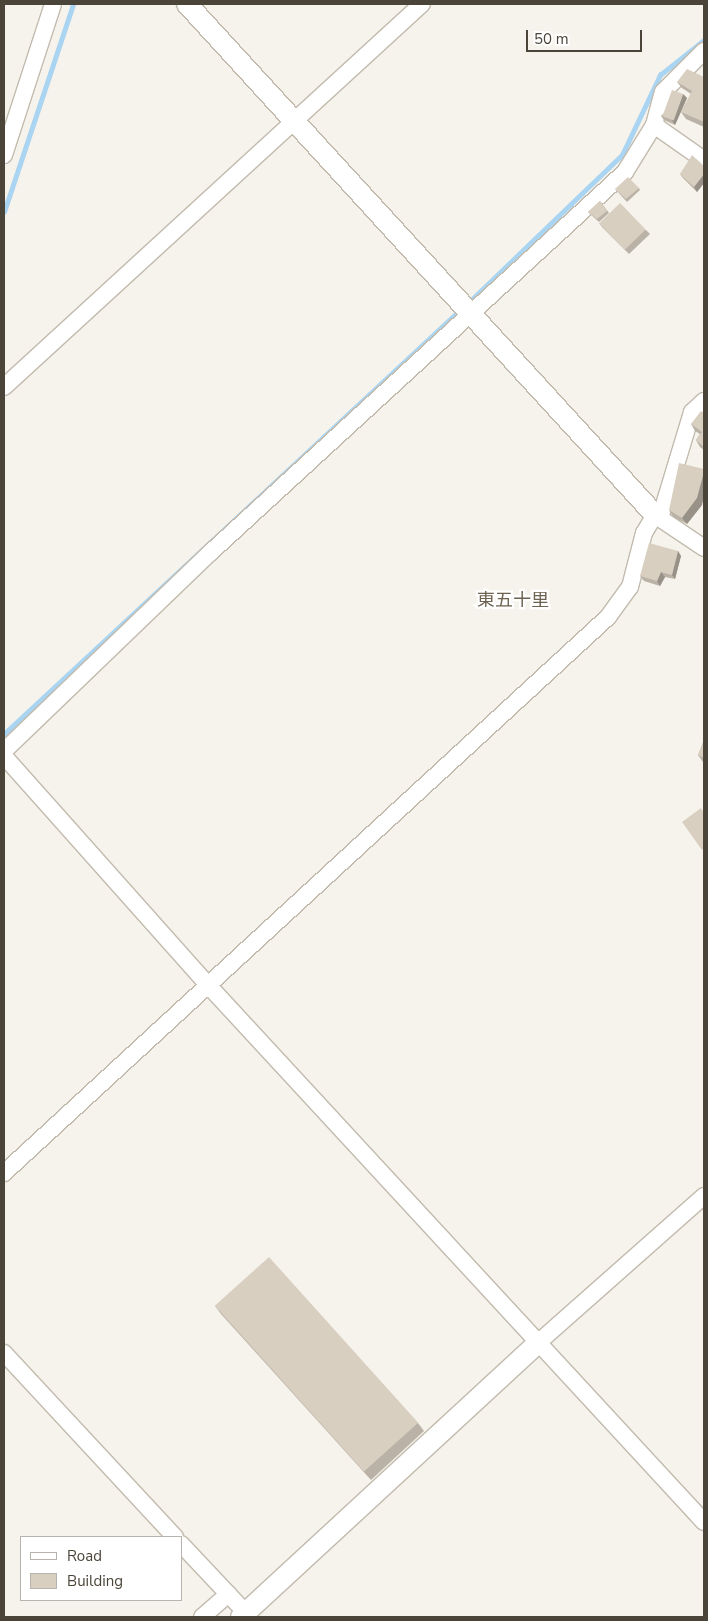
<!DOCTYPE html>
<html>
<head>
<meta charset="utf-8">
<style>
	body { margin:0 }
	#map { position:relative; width:708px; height:1621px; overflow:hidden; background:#f6f3ec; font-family:"Nunito Sans","Noto Sans JP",sans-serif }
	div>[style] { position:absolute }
	.stream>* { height:4.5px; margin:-2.25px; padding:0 2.25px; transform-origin:2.25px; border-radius:2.25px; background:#a9d4f2 }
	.roads { filter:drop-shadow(1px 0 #c2bbae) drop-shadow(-1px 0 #c2bbae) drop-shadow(0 1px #c2bbae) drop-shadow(0 -1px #c2bbae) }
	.minor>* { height:16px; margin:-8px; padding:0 8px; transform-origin:8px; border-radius:8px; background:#fff }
	.tertiary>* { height:20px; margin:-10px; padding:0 10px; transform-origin:10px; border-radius:10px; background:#fff }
	.wall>* { inset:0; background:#bab2a6 }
	.shaded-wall>* { inset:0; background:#979187 }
	.building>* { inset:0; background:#d8cfc1; transform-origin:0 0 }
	span { translate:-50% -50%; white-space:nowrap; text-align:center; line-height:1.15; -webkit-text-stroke:4.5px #fff; paint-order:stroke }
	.neighbourhood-label { font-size:18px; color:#6e6250 }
	.frame { position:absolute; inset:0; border:5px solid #4b4439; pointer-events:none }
	.legend { position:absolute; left:20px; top:1536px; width:162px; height:65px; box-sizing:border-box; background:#fff; border:1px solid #b7b4b0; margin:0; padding:6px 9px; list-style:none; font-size:15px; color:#4b4439 }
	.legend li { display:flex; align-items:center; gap:10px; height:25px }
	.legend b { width:25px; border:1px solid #b7b4b0 }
	.scale { position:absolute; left:526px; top:30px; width:116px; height:22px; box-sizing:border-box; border:2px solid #4b4439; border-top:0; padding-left:6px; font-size:15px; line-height:18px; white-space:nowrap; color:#4b4439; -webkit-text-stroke:4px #fff; paint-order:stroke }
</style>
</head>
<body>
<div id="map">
	<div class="stream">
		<i style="left:4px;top:212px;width:219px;rotate:-71.6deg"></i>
		<i style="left:468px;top:303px;width:214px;rotate:-43.9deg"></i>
		<i style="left:622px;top:155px;width:89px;rotate:-64.6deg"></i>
		<i style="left:660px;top:75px;width:56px;rotate:-38.5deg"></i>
		<i style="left:4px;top:734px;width:623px;rotate:-42.92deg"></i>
	</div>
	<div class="roads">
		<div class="minor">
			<i style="left:654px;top:125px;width:61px;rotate:35deg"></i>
			<i style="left:4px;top:155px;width:159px;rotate:-72deg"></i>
			<i style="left:4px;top:387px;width:567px;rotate:-42.5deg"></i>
			<i style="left:660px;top:518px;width:111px;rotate:-73.2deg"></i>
			<i style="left:692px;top:412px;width:16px;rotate:-43deg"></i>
			<i style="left:4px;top:751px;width:287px;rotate:-43.9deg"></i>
			<i style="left:211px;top:552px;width:562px;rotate:-42.55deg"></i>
			<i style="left:625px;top:172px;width:55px;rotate:-58.3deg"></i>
			<i style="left:654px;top:125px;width:34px;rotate:-75deg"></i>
			<i style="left:663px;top:92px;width:58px;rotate:-45deg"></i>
			<i style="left:4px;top:756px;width:307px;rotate:48.3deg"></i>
			<i style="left:208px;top:985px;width:731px;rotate:47.27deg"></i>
			<i style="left:4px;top:1173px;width:821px;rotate:-42.63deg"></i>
			<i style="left:608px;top:617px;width:37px;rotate:-54deg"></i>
			<i style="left:630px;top:587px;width:56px;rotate:-75.5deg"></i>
			<i style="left:644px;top:533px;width:21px;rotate:-59deg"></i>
			<i style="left:655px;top:515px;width:59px;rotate:34deg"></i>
			<i style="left:540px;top:1341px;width:219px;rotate:-41.5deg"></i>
			<i style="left:4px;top:1353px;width:251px;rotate:47.1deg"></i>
			<i style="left:181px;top:1544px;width:95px;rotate:46.7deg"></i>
			<i style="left:202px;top:1617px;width:35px;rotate:-41deg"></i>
		</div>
		<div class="tertiary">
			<i style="left:187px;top:4px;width:693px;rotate:47.51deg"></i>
			<i style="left:241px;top:1617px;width:407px;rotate:-42.7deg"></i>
		</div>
	</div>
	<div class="wall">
		<i style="clip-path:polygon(704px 77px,704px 127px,686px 119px,681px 112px,691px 94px,682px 88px,677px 82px)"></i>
		<i style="clip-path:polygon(683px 94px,687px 98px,675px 125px,664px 120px,661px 116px)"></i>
		<i style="clip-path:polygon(704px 166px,704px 183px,697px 192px,683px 178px,680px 174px)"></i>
		<i style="clip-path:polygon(639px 188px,640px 190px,627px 202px,615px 189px)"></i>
		<i style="clip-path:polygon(600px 201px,609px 213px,599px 222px,590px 214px,588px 212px)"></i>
		<i style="clip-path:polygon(599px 223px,646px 230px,650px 234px,629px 254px,602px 227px)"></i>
		<i style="clip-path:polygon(704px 413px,704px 450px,700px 447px,696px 440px,700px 434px,695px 431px,691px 424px)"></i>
		<i style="clip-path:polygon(702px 505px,687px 524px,673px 517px,669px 510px)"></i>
		<i style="clip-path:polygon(678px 551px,681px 556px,675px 579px,665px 577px,660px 586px,644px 581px,640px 576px)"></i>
		<i style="clip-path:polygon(704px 740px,704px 762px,703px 762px,698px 755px)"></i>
		<i style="clip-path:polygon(215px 1306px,418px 1423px,424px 1431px,371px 1480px,221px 1314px)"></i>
	</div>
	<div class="shaded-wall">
		<i style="clip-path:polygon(683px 94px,687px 98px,675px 125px,672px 120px)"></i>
		<i style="clip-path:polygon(704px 174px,704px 183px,697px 192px,694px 187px)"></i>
		<i style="clip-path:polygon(704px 472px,704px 497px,702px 505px,687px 524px,682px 518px)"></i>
		<i style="clip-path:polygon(678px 551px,681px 556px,675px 579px,672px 575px)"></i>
		<i style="clip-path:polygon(661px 572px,665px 577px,660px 586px,657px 581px)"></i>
	</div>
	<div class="building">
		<i style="clip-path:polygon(687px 69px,704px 77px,704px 122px,681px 112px,692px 91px,677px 82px)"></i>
		<i style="left:672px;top:90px;width:12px;height:28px;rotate:20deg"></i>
		<i style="clip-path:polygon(692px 155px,704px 166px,704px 174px,694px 187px,680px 174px)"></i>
		<i style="clip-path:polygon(628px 177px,639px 188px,626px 199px,615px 189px)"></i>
		<i style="clip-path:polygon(600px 201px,607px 211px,597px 219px,588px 212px)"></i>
		<i style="left:620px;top:203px;width:37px;height:29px;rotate:46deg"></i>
		<i style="clip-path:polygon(701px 411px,704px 413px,704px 447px,696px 440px,702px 432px,691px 424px)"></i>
		<i style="clip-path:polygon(679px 463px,704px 469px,704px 472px,697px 498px,682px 518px,669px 510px)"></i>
		<i style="clip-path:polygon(649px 543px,678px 551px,672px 575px,661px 572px,657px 581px,640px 576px)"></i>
		<i style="clip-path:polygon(704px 740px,704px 758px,698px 755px)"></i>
		<i style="clip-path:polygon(701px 808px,704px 813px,704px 848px,702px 850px,682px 822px)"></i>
		<i style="left:269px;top:1257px;width:223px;height:73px;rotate:48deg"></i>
	</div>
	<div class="neighbourhood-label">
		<span style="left:513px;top:600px">東五十里</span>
	</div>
	<div class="frame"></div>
	<ul class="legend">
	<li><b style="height:6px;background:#fff"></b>Road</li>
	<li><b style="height:14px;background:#d8cfc1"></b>Building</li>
	</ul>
	<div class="scale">50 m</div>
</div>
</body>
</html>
